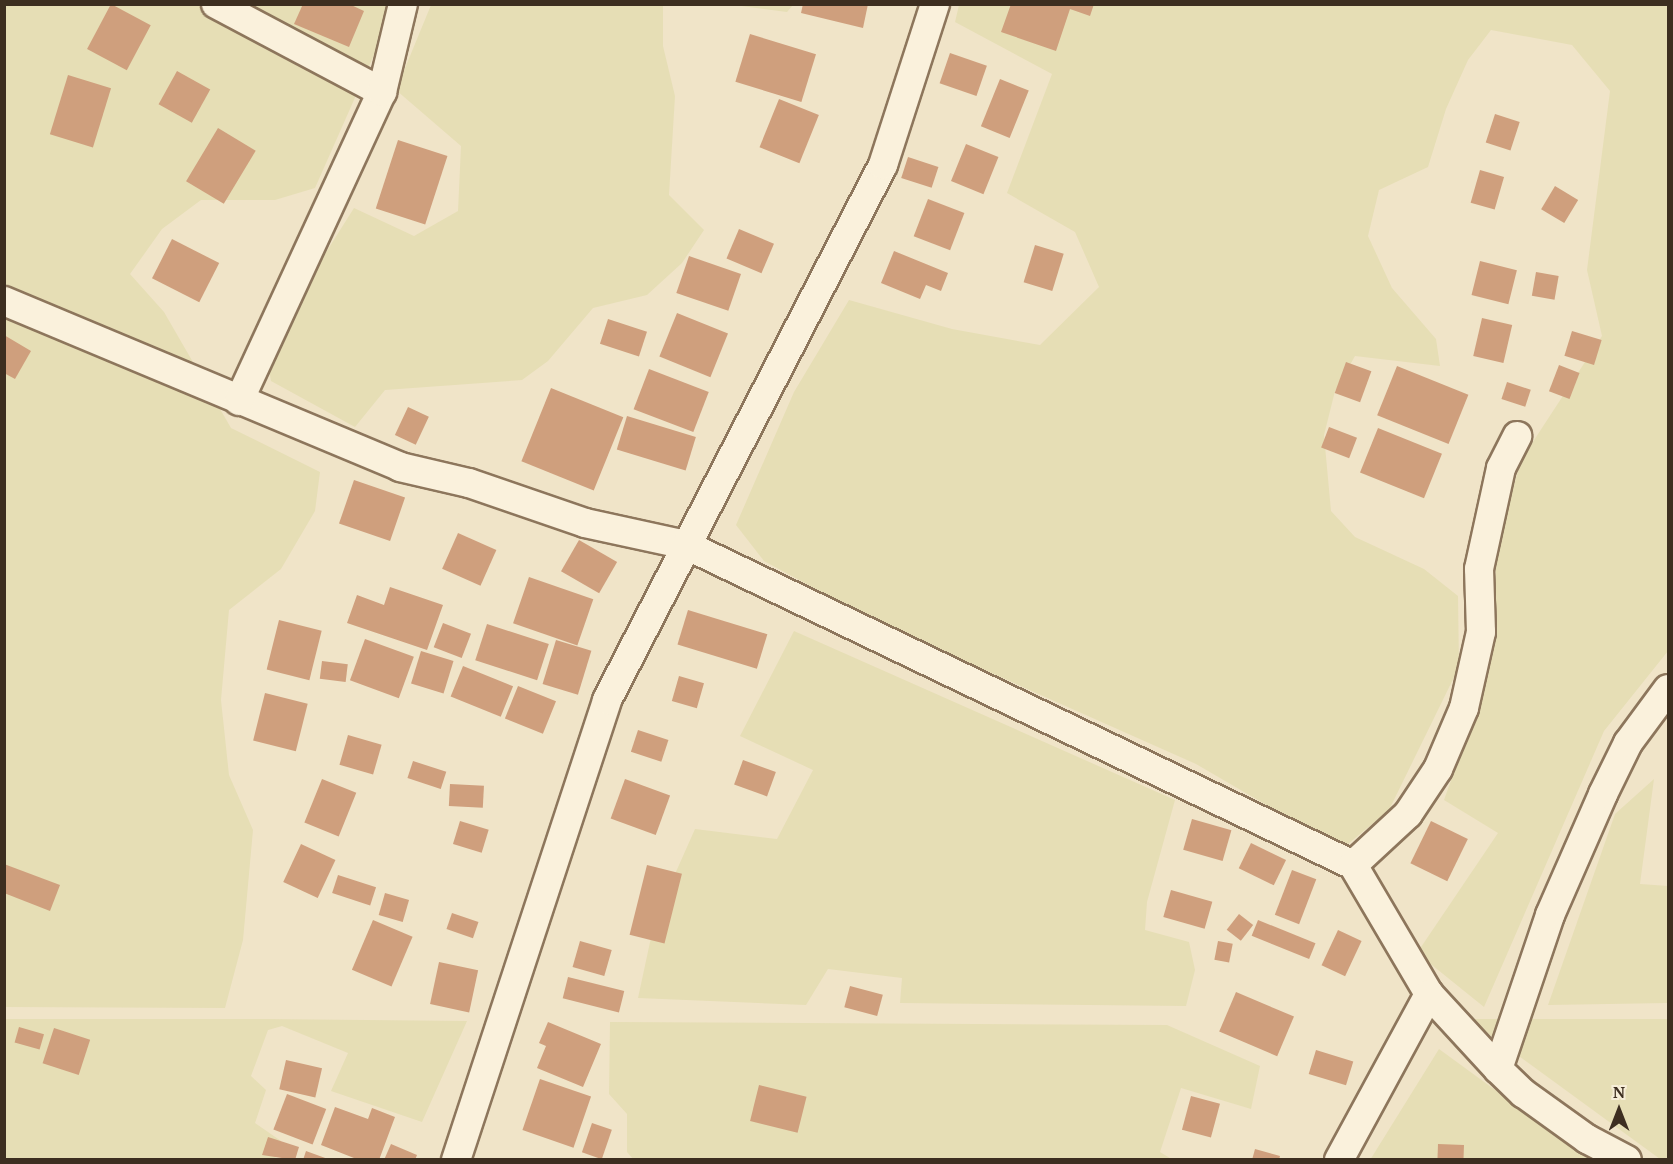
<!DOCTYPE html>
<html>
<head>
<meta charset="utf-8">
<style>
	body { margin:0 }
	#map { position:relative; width:1673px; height:1164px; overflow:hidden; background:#f0e4c8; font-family:"PT Serif",serif }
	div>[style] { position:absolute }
	.farmland>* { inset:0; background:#e6deb5 }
	.building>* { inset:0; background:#cf9f7d; transform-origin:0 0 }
	.roads { filter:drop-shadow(2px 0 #8d765c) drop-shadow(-2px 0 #8d765c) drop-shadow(0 2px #8d765c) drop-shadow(0 -2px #8d765c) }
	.street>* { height:28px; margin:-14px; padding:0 14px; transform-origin:14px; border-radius:14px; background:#faf1dc }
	span { translate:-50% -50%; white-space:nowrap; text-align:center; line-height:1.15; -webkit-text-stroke:5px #f7eed8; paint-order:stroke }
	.frame { position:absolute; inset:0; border:6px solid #3d2e20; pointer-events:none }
	.north { position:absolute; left:1589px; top:1080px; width:60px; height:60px; -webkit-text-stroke:4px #f7eed8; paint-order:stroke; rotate:0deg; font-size:16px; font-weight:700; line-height:24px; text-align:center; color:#3d2e20 }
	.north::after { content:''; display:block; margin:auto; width:21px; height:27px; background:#3d2e20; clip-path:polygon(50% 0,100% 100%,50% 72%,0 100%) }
</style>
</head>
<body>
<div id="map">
	<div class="farmland">
		<i style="clip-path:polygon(5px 5px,396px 5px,315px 188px,275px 200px,201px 200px,162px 229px,130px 274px,164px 312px,231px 428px,320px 472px,315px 511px,281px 569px,229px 610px,221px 700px,229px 775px,253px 830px,243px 940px,225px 1008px,5px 1007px)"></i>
		<i style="clip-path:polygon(431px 5px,667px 5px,663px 6px,663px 46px,675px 96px,669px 195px,704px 230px,682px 263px,647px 295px,593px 308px,548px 361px,522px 380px,385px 390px,355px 427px,271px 381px,265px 349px,354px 208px,414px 236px,458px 211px,461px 146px,396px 90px)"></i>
		<i style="clip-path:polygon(734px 5px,793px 4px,793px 5px,787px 12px)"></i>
		<i style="clip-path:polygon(959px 5px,1668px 5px,1668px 651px,1604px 731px,1484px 1007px,1417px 953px,1498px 833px,1444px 800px,1476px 711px,1494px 608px,1497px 546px,1521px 460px,1602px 336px,1587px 270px,1610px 91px,1572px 45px,1491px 30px,1468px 60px,1446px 109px,1428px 167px,1379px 190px,1368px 236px,1392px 288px,1436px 339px,1440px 366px,1355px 356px,1335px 391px,1324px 435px,1331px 511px,1355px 537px,1424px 569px,1458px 596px,1459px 667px,1389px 810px,1342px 849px,1196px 764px,879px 623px,764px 561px,736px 525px,794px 392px,849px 300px,952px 329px,1040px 345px,1099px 287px,1075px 232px,1007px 193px,1052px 74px,955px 22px)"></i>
		<i style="clip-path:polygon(794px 631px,1175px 800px,1147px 902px,1145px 930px,1189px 942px,1195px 970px,1186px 1006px,900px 1003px,902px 978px,828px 969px,806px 1005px,638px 998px,655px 919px,695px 829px,777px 839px,813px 770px,740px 736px)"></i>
		<i style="clip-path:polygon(1654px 779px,1640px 884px,1668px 886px,1668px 1003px,1548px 1005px,1615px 814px)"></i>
		<i style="clip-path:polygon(4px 1019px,267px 1019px,467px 1021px,422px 1122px,331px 1091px,348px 1053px,282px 1026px,268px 1030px,251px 1076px,266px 1090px,255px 1123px,281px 1141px,275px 1159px,5px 1160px)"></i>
		<i style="clip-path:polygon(1468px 1019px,1668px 1019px,1668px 1159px,1660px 1159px)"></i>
		<i style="clip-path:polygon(610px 1022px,1167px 1025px,1260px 1066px,1251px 1109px,1181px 1088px,1160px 1152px,1173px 1160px,633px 1159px,627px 1152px,627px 1114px,609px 1094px)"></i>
		<i style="clip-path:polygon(1439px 1049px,1590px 1159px,1370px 1160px)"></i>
	</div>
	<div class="building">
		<i style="left:111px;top:4px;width:45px;height:51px;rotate:28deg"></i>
		<i style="clip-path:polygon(303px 4px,349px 4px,364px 11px,349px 47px,294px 24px)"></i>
		<i style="clip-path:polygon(803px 4px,868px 4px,863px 28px,801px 13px)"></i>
		<i style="clip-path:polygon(1011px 4px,1094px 4px,1090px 16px,1070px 9px,1056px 51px,1001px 32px)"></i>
		<i style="left:750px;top:34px;width:69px;height:50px;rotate:17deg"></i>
		<i style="left:950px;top:53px;width:39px;height:32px;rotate:19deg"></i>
		<i style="left:177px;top:71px;width:38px;height:38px;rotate:29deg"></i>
		<i style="left:68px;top:75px;width:45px;height:62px;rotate:17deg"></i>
		<i style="left:1000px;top:79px;width:31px;height:51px;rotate:22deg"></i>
		<i style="left:779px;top:99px;width:43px;height:52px;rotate:22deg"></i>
		<i style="left:1495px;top:114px;width:26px;height:30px;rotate:18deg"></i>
		<i style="left:218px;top:128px;width:44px;height:62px;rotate:31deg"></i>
		<i style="left:398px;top:140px;width:52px;height:72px;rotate:18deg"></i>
		<i style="left:966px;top:144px;width:35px;height:40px;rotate:22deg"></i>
		<i style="left:908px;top:157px;width:32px;height:22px;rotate:18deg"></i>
		<i style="left:1480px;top:170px;width:25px;height:34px;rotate:16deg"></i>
		<i style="left:1555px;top:186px;width:27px;height:27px;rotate:31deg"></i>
		<i style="left:928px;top:199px;width:39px;height:40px;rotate:21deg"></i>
		<i style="left:739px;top:229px;width:38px;height:32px;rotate:23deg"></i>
		<i style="left:172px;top:239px;width:53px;height:44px;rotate:27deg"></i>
		<i style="left:1035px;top:245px;width:30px;height:39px;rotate:17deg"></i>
		<i style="clip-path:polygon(894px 251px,948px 273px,941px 291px,926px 285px,920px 299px,881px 283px)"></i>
		<i style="left:689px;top:256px;width:55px;height:39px;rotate:19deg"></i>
		<i style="left:1480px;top:261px;width:38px;height:35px;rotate:14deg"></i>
		<i style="left:1536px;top:272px;width:23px;height:24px;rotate:10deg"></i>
		<i style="left:677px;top:313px;width:55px;height:47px;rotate:22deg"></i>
		<i style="left:1482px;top:318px;width:31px;height:39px;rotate:13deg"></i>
		<i style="left:608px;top:319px;width:41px;height:26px;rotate:18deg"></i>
		<i style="left:1572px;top:331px;width:31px;height:26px;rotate:17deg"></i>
		<i style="clip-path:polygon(4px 335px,31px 351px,15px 379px,4px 373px)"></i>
		<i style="left:1346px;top:362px;width:27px;height:33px;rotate:20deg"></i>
		<i style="left:1559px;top:365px;width:22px;height:28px;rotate:21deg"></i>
		<i style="left:1397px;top:366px;width:77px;height:53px;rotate:22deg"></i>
		<i style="left:649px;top:369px;width:64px;height:43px;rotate:21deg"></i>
		<i style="left:1507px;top:382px;width:25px;height:18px;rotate:18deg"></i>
		<i style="left:551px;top:388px;width:78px;height:79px;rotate:22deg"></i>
		<i style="left:408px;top:407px;width:23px;height:31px;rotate:25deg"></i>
		<i style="left:627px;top:416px;width:72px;height:35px;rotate:17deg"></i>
		<i style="left:1329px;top:427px;width:30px;height:22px;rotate:21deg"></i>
		<i style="left:1378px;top:428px;width:69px;height:48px;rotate:22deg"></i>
		<i style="left:354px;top:480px;width:54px;height:46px;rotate:19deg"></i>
		<i style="left:458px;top:533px;width:42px;height:39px;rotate:24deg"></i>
		<i style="left:579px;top:540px;width:44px;height:36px;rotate:30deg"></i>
		<i style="left:529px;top:577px;width:68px;height:49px;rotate:19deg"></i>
		<i style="clip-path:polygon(390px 587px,443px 605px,427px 650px,347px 623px,357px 595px,384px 605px)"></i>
		<i style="left:688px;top:610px;width:83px;height:36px;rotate:17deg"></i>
		<i style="left:279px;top:620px;width:44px;height:51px;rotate:14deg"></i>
		<i style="left:443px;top:623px;width:30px;height:26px;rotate:21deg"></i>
		<i style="left:487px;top:624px;width:65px;height:38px;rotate:18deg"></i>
		<i style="left:365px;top:639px;width:52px;height:44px;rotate:20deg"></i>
		<i style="left:556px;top:640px;width:37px;height:46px;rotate:17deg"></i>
		<i style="left:421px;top:651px;width:34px;height:34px;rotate:17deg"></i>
		<i style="left:322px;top:661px;width:26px;height:18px;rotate:7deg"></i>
		<i style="left:463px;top:666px;width:54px;height:33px;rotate:22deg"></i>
		<i style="left:679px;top:676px;width:26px;height:26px;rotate:16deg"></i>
		<i style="left:518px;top:686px;width:41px;height:35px;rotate:22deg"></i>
		<i style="left:265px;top:693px;width:44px;height:49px;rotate:14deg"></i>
		<i style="left:638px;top:730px;width:32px;height:23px;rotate:18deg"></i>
		<i style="left:348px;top:735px;width:35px;height:31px;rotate:16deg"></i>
		<i style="left:743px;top:760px;width:35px;height:26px;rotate:20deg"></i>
		<i style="left:413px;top:761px;width:35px;height:18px;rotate:18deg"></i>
		<i style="left:322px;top:779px;width:37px;height:47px;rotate:22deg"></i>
		<i style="left:625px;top:779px;width:48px;height:42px;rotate:20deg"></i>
		<i style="left:450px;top:784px;width:34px;height:22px;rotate:3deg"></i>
		<i style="left:1192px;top:819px;width:41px;height:32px;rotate:16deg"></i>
		<i style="left:460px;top:821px;width:30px;height:24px;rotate:17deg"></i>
		<i style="left:1431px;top:821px;width:41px;height:47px;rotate:26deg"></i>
		<i style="left:1251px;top:843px;width:39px;height:28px;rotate:26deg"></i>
		<i style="left:301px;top:844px;width:38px;height:42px;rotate:25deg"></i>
		<i style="clip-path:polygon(4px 864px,60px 885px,50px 911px,4px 893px)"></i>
		<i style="left:647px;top:865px;width:36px;height:72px;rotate:14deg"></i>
		<i style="left:1292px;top:870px;width:26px;height:48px;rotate:21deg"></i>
		<i style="left:338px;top:875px;width:40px;height:19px;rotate:18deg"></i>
		<i style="left:1171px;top:890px;width:43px;height:28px;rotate:16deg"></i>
		<i style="left:385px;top:893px;width:25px;height:23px;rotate:16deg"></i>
		<i style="left:452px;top:913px;width:28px;height:17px;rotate:19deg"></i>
		<i style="left:1239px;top:914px;width:18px;height:20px;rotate:38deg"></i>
		<i style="left:373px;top:920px;width:43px;height:54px;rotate:23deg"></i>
		<i style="left:1258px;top:920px;width:62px;height:17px;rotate:22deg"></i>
		<i style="left:1338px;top:930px;width:26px;height:39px;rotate:25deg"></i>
		<i style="left:580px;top:941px;width:33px;height:27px;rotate:16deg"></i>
		<i style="left:1218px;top:941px;width:15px;height:19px;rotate:11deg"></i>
		<i style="left:439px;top:962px;width:40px;height:43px;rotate:12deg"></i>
		<i style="left:568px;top:977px;width:58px;height:22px;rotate:14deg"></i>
		<i style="left:850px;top:986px;width:34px;height:22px;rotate:15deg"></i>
		<i style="left:1236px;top:992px;width:63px;height:43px;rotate:23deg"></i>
		<i style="clip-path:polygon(548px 1022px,601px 1044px,583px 1087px,537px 1068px,546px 1046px,539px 1043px)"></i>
		<i style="left:19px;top:1027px;width:26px;height:16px;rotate:16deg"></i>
		<i style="left:54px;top:1028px;width:38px;height:37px;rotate:18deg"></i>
		<i style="left:1316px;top:1050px;width:39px;height:25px;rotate:17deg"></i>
		<i style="left:286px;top:1060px;width:37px;height:30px;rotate:13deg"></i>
		<i style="left:540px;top:1079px;width:54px;height:54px;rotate:19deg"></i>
		<i style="left:759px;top:1085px;width:49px;height:37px;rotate:14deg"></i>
		<i style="left:287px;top:1094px;width:42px;height:38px;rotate:21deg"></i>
		<i style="left:1191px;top:1096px;width:30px;height:35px;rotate:15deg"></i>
		<i style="clip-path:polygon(335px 1107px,368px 1119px,372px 1108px,395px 1117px,379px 1160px,359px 1160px,321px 1145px)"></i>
		<i style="left:592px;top:1123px;width:21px;height:31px;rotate:19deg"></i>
		<i style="clip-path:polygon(268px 1137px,299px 1147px,295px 1160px,262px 1155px)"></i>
		<i style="clip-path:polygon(391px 1144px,417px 1155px,415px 1160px,384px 1160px)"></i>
		<i style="left:1438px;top:1144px;width:26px;height:16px;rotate:2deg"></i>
		<i style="clip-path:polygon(1255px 1149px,1280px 1156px,1279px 1160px,1252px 1160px)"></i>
		<i style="clip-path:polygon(306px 1151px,328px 1159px,328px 1160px,303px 1160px)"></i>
	</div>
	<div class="roads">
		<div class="street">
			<i style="left:216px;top:4px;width:188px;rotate:27.9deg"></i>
			<i style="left:4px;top:301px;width:429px;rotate:22.7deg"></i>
			<i style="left:400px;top:467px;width:71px;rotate:13.1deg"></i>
			<i style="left:469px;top:483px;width:123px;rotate:19deg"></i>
			<i style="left:585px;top:523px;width:103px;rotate:12.3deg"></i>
			<i style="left:686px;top:545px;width:740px;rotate:25.63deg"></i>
			<i style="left:1353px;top:865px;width:150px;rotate:59.5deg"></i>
			<i style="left:1429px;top:994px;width:102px;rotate:47.4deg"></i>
			<i style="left:1498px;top:1069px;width:35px;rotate:44deg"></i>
			<i style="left:1523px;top:1093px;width:79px;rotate:35.7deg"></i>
			<i style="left:1587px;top:1139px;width:45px;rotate:27.7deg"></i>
			<i style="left:239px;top:401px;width:340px;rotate:-65.2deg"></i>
			<i style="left:382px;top:92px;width:90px;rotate:-76.6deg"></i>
			<i style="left:1353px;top:865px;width:75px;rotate:-42.8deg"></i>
			<i style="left:1408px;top:814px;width:54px;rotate:-56.3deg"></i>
			<i style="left:1438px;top:769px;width:66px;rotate:-66.9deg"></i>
			<i style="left:1464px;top:708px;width:78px;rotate:-77.4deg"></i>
			<i style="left:1481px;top:632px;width:63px;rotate:-91.8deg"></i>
			<i style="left:1479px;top:569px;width:103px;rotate:-77.7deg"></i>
			<i style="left:1501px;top:468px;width:36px;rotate:-63deg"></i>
			<i style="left:1498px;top:1069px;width:163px;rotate:-71.3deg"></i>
			<i style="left:1550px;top:915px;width:132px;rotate:-66.3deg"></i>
			<i style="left:1603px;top:794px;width:57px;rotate:-63.9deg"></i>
			<i style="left:1628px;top:743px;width:67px;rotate:-53.5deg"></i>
			<i style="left:456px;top:1160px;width:484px;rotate:-71.8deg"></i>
			<i style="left:607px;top:700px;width:602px;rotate:-62.71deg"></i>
			<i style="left:883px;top:165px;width:169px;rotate:-72.1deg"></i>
			<i style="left:1339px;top:1160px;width:189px;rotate:-61.5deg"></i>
		</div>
	</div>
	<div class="frame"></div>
	<div class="north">N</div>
</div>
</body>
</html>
